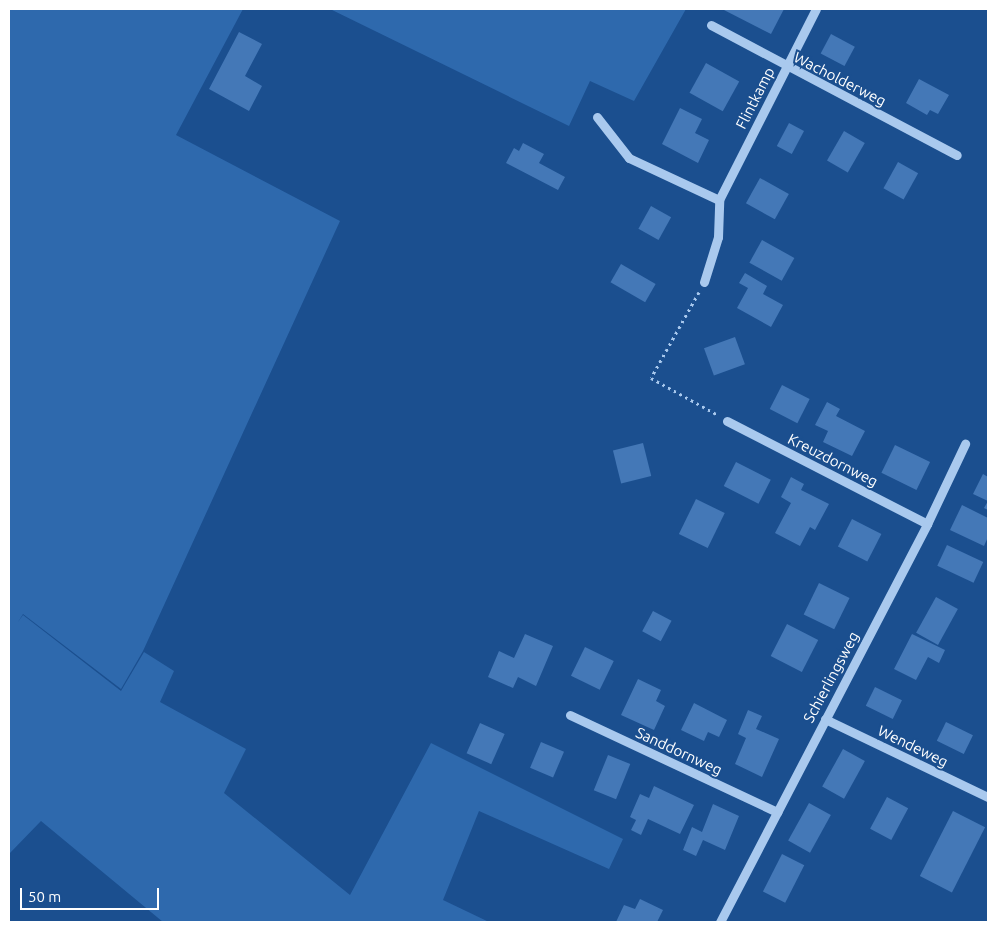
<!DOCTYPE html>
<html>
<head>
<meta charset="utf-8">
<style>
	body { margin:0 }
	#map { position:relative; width:997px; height:931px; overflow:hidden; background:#1b4f8f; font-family:Ubuntu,sans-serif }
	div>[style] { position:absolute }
	.green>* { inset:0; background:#2e69ad }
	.building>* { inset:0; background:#4478b7; transform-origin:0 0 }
	.path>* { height:3px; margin-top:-1.5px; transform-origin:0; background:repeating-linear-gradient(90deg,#a9c9ee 0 2.5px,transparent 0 6.5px) }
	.minor>* { height:9px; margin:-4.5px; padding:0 4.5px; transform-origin:4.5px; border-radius:4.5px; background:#a9c9ee }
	span { translate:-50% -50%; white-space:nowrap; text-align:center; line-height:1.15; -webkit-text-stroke:4px #1b4f8f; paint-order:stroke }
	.street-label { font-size:15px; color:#fff }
	.frame { position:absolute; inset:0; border:10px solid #fff; pointer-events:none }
	.scale { position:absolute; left:20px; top:888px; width:139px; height:22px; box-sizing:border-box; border:2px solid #fff; border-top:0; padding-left:6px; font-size:15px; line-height:18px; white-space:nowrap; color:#fff; -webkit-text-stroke:4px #1b4f8f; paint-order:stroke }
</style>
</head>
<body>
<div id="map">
	<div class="green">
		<i style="clip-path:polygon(9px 9px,243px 9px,176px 135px,340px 221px,143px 651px,121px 689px,23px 614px,18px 622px,23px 615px,121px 691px,144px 652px,174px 671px,160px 702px,246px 749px,224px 793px,350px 895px,431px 743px,623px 839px,609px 869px,479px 811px,443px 900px,489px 922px,163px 922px,41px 821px,9px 854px)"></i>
		<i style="clip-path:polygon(330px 9px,686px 9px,634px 101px,590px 81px,569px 126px)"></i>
	</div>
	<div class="building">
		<i style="clip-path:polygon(722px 9px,784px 9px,771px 34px)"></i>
		<i style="clip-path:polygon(239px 32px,262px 44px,245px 76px,262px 86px,249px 111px,209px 89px)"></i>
		<i style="left:831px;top:34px;width:27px;height:22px;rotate:28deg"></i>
		<i style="left:706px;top:63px;width:38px;height:34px;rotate:29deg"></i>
		<i style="clip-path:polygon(919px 79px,949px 95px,938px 114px,930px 110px,927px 115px,906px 103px)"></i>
		<i style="clip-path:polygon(680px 108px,702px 119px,695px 133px,709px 140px,698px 163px,662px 144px)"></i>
		<i style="left:789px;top:123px;width:17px;height:26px;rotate:28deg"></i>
		<i style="left:844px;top:131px;width:24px;height:34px;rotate:30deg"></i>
		<i style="clip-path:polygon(523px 143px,544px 154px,539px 163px,565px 177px,558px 190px,506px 163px,514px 148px,519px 151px)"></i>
		<i style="left:898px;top:162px;width:23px;height:30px;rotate:29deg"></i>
		<i style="left:760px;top:178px;width:33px;height:29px;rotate:29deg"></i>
		<i style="left:651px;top:206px;width:23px;height:26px;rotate:29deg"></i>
		<i style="left:762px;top:240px;width:37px;height:26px;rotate:29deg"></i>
		<i style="left:621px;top:264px;width:40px;height:21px;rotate:30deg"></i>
		<i style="clip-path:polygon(745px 273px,767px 286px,763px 294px,783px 305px,771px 327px,737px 308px,748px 288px,739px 283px)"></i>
		<i style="left:735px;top:337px;width:29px;height:33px;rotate:70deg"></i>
		<i style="left:782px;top:385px;width:31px;height:27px;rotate:27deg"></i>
		<i style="clip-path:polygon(827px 402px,840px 409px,836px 416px,865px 431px,852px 456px,823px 442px,828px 431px,815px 425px)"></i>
		<i style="left:643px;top:443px;width:34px;height:31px;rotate:76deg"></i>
		<i style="left:895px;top:445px;width:39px;height:31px;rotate:26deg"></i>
		<i style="left:736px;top:462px;width:39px;height:27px;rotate:27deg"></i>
		<i style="clip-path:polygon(983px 474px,988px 477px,988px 510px,984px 508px,988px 501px,973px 494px)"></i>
		<i style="clip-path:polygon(791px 477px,804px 484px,801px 490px,829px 504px,815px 530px,810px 527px,800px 546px,775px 533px,791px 503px,781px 497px)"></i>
		<i style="left:696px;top:499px;width:32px;height:39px;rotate:26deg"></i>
		<i style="clip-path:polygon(962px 505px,988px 518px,988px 537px,984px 546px,950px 530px)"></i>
		<i style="left:852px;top:519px;width:33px;height:31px;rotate:27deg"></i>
		<i style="left:947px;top:545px;width:40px;height:23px;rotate:25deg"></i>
		<i style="left:819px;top:583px;width:34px;height:35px;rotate:26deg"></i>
		<i style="left:936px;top:597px;width:25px;height:41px;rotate:29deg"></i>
		<i style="left:653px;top:611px;width:21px;height:23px;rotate:28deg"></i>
		<i style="left:787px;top:624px;width:35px;height:36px;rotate:27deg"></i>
		<i style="clip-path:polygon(525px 634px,553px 646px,536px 686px,518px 677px,513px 688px,488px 677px,499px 651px,514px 658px)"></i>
		<i style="clip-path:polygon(912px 634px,945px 650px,939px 663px,928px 657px,916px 680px,894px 669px)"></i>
		<i style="left:585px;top:647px;width:32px;height:32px;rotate:26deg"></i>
		<i style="clip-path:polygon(638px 679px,661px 690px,656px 701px,665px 706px,654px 730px,621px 715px)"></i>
		<i style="left:875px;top:687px;width:30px;height:21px;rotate:26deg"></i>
		<i style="clip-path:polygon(694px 703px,727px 720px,719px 737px,708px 732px,704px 741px,681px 730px)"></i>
		<i style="clip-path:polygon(748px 710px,762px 716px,756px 729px,779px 739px,762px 777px,735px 764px,746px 738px,738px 734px)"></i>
		<i style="left:946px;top:722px;width:30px;height:21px;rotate:26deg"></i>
		<i style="left:480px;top:723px;width:27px;height:33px;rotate:24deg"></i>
		<i style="left:541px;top:742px;width:25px;height:28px;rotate:23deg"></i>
		<i style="left:843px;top:749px;width:25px;height:43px;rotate:29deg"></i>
		<i style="left:608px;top:755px;width:24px;height:38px;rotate:22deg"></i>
		<i style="clip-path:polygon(654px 786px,694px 805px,680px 834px,648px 819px,641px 835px,631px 830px,636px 820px,630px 817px,640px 794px,649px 798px)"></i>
		<i style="left:887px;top:797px;width:24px;height:36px;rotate:28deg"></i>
		<i style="left:809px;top:803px;width:25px;height:43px;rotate:29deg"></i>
		<i style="clip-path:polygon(713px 804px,739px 816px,725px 850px,703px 840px,696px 856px,683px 850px,692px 827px,702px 832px)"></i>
		<i style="left:953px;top:811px;width:36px;height:73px;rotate:27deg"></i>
		<i style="left:782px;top:854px;width:25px;height:42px;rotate:27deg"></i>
		<i style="clip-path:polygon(640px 899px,663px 910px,657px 922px,616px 922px,624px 905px,635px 909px)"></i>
	</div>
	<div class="path">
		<i style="left:699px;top:292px;width:98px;rotate:119.2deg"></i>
		<i style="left:651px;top:378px;width:77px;rotate:28.9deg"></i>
	</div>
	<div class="minor">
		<i style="left:711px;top:25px;width:278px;rotate:27.9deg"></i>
		<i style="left:597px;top:117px;width:52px;rotate:52deg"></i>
		<i style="left:629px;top:158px;width:99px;rotate:25deg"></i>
		<i style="left:704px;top:282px;width:47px;rotate:-72.7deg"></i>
		<i style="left:718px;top:237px;width:37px;rotate:-88deg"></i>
		<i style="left:719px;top:200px;width:214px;rotate:-63.1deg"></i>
		<i style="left:727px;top:421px;width:225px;rotate:27.2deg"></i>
		<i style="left:570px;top:715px;width:229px;rotate:25.1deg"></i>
		<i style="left:825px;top:719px;width:181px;rotate:25.6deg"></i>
		<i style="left:720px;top:922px;width:449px;rotate:-62.5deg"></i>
		<i style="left:927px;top:524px;width:89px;rotate:-64.6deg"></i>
	</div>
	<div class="street-label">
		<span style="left:840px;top:79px;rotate:27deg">Wacholderweg</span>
		<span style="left:755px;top:98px;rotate:-63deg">Flintkamp</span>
		<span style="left:833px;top:460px;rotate:27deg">Kreuzdornweg</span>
		<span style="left:831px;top:677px;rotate:-62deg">Schierlingsweg</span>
		<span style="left:913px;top:746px;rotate:26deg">Wendeweg</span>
		<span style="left:679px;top:751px;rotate:25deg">Sanddornweg</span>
	</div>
	<div class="frame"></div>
	<div class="scale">50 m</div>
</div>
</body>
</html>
